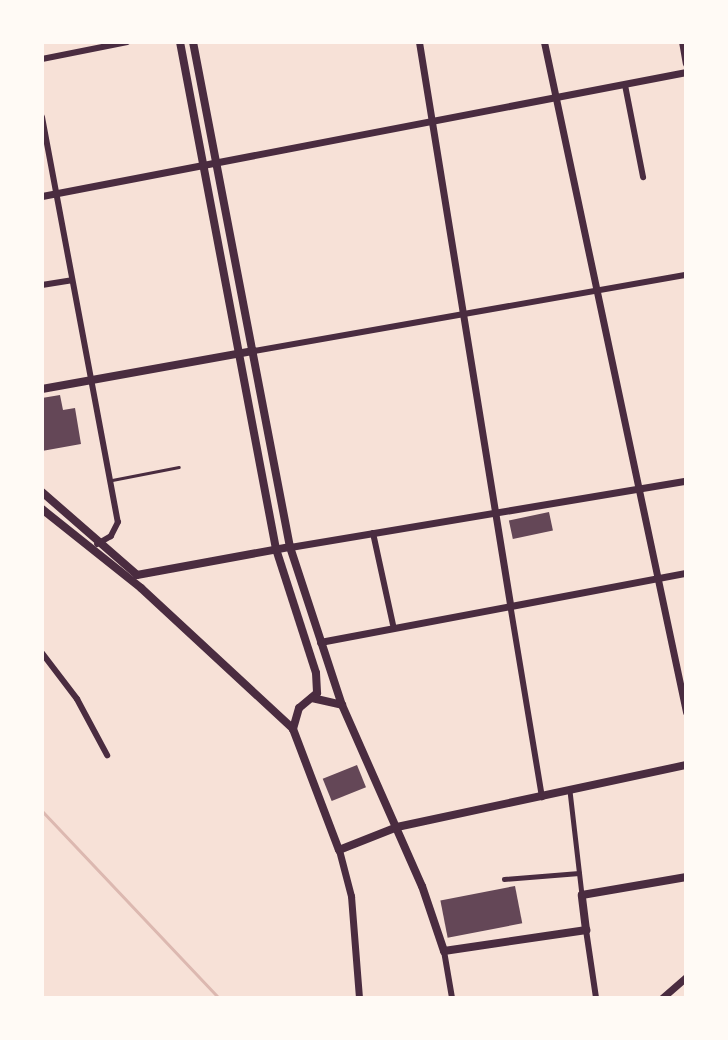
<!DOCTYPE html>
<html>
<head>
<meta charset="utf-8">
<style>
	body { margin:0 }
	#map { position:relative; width:728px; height:1040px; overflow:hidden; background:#f7e1d7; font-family:Montserrat,sans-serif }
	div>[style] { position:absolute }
	.stream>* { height:3px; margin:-1.5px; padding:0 1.5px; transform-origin:1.5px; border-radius:1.5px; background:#dcb8b0 }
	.building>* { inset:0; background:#644757; transform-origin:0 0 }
	.service>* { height:3px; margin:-1.5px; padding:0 1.5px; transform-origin:1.5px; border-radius:1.5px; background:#4a2c40 }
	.pedestrian>* { height:4.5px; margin:-2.25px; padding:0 2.25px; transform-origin:2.25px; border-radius:2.25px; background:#4a2c40 }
	.minor>* { height:6px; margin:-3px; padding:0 3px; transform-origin:3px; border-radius:3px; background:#4a2c40 }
	.tertiary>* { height:7px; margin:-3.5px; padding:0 3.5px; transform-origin:3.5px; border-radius:3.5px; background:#4a2c40 }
	.secondary>* { height:8px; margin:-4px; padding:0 4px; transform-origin:4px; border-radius:4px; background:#4a2c40 }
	span { translate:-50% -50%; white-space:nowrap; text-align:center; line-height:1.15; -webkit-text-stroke:6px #fffaf5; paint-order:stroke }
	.frame { position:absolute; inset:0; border:44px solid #fffaf5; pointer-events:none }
</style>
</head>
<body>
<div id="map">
	<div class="stream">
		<i style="left:42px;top:811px;width:257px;rotate:46.6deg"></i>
	</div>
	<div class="building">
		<i style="clip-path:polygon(60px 395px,63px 410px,75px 408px,81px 444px,42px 451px,42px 398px)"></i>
		<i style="left:549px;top:512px;width:19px;height:41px;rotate:78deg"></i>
		<i style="left:357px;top:765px;width:24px;height:37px;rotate:68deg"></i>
		<i style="left:515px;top:886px;width:38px;height:76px;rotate:79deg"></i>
	</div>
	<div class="service">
		<i style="left:112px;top:480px;width:68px;rotate:-11deg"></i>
	</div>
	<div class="pedestrian">
		<i style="left:570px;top:791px;width:105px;rotate:83.4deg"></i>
		<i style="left:504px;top:879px;width:75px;rotate:-4.6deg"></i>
	</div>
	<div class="minor">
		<i style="left:682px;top:42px;width:22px;rotate:80deg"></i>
		<i style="left:42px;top:59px;width:87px;rotate:-11.3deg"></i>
		<i style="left:625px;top:85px;width:94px;rotate:78.9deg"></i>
		<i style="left:42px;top:117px;width:412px;rotate:79.4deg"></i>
		<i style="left:118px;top:522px;width:16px;rotate:117deg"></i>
		<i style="left:111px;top:536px;width:16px;rotate:150deg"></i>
		<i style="left:42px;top:285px;width:30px;rotate:-9deg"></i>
		<i style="left:254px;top:351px;width:439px;rotate:-10deg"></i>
		<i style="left:373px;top:533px;width:94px;rotate:77.7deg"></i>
		<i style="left:510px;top:604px;width:196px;rotate:80.6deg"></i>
		<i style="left:42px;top:653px;width:58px;rotate:52.7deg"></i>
		<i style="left:77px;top:699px;width:64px;rotate:61.8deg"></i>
		<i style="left:586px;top:930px;width:69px;rotate:81.6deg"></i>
		<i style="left:444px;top:951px;width:48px;rotate:80.3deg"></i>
	</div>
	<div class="tertiary">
		<i style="left:419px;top:42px;width:569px;rotate:80.8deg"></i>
		<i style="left:544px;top:42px;width:685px;rotate:78.03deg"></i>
		<i style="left:42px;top:196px;width:656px;rotate:-10.9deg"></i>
		<i style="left:290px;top:547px;width:401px;rotate:-9.5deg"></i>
		<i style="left:320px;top:642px;width:372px;rotate:-10.7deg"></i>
		<i style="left:339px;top:850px;width:48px;rotate:75.4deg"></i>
		<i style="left:351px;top:896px;width:102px;rotate:85.5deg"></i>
		<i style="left:662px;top:998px;width:32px;rotate:-41deg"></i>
	</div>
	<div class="secondary">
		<i style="left:180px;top:42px;width:516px;rotate:79.28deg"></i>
		<i style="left:276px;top:549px;width:130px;rotate:72.1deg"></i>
		<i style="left:316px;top:673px;width:20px;rotate:87deg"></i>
		<i style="left:317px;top:693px;width:23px;rotate:140deg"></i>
		<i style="left:299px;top:708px;width:22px;rotate:106deg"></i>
		<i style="left:293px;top:729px;width:129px;rotate:69.2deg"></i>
		<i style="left:339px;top:850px;width:62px;rotate:-21.6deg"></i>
		<i style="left:397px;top:827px;width:296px;rotate:-12.1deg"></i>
		<i style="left:193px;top:42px;width:514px;rotate:79.13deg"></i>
		<i style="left:290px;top:547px;width:166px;rotate:71.8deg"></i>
		<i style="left:342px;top:705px;width:198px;rotate:66.2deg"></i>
		<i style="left:422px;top:886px;width:69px;rotate:71.3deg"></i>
		<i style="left:444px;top:951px;width:144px;rotate:-8.4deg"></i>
		<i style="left:586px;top:930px;width:35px;rotate:-97deg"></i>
		<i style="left:582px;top:895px;width:106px;rotate:-9.8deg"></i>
		<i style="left:42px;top:389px;width:215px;rotate:-10.2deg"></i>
		<i style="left:42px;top:492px;width:126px;rotate:41.1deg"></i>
		<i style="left:137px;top:575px;width:156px;rotate:-10.4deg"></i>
		<i style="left:42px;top:509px;width:127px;rotate:38.6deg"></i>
		<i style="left:141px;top:588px;width:207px;rotate:42.8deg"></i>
		<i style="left:312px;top:698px;width:31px;rotate:13deg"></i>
	</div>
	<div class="frame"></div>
</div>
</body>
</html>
